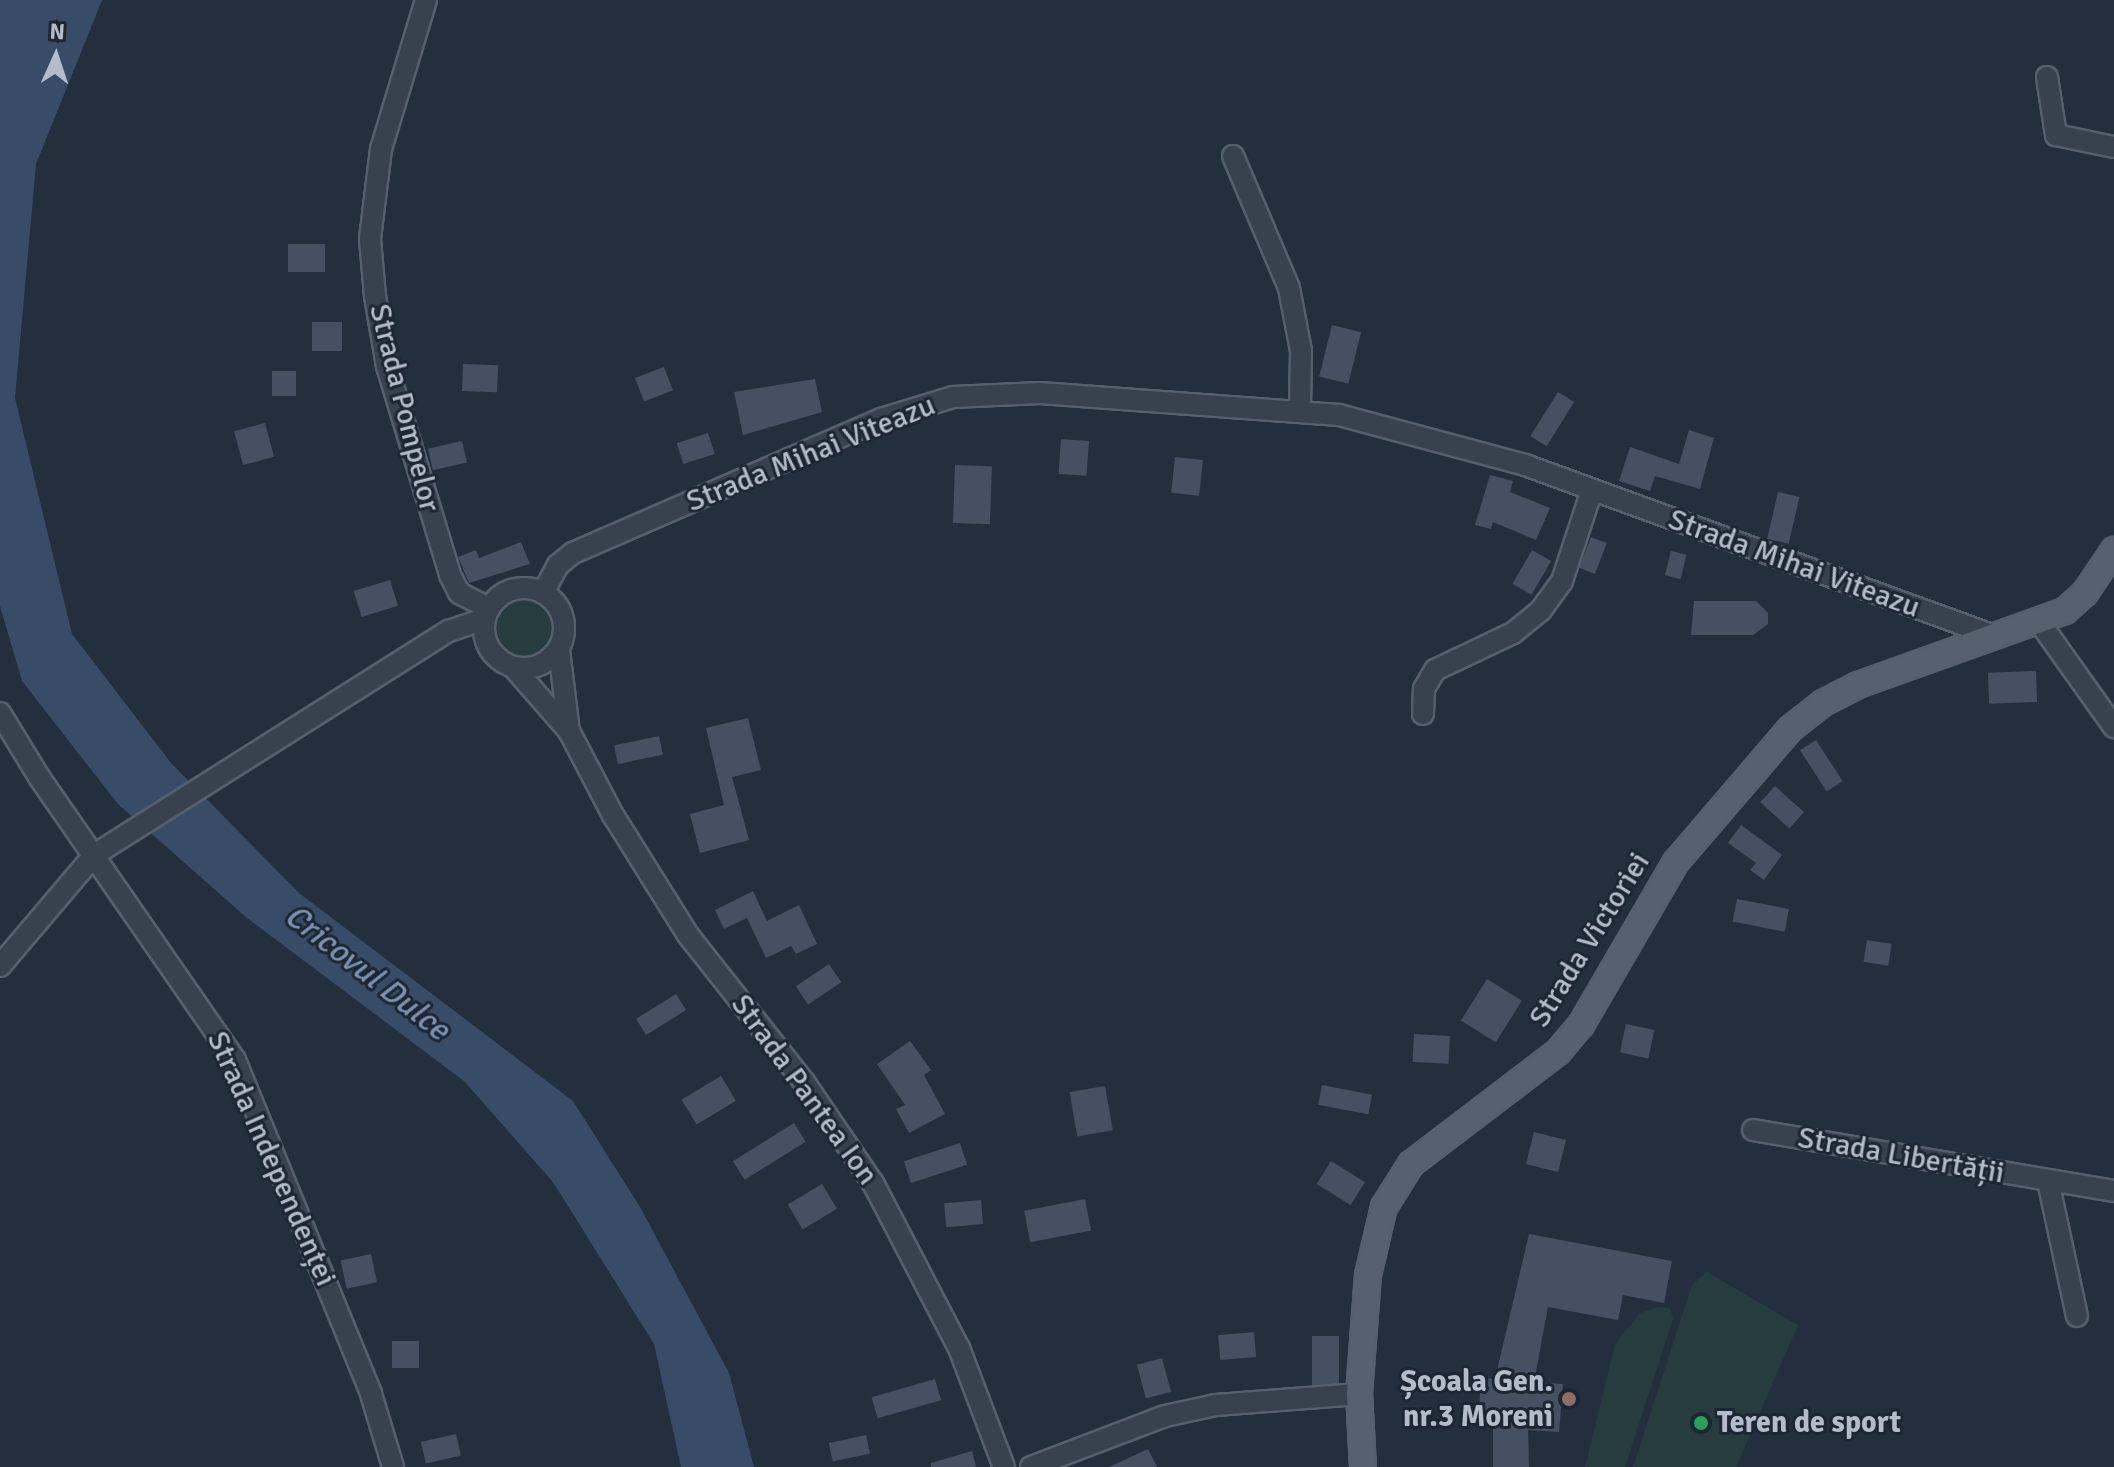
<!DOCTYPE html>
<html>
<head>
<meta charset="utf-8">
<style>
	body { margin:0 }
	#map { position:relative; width:2114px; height:1467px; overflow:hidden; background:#242f3e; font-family:Signika,sans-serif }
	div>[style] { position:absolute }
	.green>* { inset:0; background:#263c3f }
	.round { border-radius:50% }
	.water>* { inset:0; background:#394c67 }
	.building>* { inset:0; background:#455162; transform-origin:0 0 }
	.roads { filter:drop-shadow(2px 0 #565f6c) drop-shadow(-2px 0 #565f6c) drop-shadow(0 2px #565f6c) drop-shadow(0 -2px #565f6c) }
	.minor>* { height:20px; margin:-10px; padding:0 10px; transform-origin:10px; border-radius:10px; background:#38414e }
	.minor>.ring { margin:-10px; padding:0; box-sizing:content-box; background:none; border:20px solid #38414e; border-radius:50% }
	.major>* { height:24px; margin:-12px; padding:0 12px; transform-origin:12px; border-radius:12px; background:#56606e }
	.dots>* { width:22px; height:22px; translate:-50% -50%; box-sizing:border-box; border:4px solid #1d2633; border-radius:50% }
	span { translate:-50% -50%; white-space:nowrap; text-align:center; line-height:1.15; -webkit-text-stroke:6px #1d2633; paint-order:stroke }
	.street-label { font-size:30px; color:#b4bcc9 }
	.poi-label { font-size:30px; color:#b4bcc9; font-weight:700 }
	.right { translate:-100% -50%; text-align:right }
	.left { translate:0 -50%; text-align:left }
	.water-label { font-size:32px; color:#7c92b1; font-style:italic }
	.north { position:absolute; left:16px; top:16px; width:80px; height:80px; -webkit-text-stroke:6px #1d2633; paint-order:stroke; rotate:3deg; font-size:22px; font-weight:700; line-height:32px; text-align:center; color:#b4bcc9 }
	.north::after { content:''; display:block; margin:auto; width:28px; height:36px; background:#b4bcc9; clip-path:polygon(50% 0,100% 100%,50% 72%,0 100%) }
</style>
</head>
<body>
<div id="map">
	<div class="green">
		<i class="round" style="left:490px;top:595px;width:66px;height:66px"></i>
		<i style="clip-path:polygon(1707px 1272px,1798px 1325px,1736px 1467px,1633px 1467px,1692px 1285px)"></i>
		<i style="clip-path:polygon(1658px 1307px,1670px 1308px,1673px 1319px,1625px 1467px,1585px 1467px,1615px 1344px,1640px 1313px)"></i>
	</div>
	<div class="water">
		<i style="clip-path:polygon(0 0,102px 0,36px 164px,15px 398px,72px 634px,171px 763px,299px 893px,573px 1101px,640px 1207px,729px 1373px,754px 1467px,681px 1467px,654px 1344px,553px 1182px,464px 1081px,247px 918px,118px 804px,22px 681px,0 606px)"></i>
	</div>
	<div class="building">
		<i style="left:288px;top:244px;width:37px;height:28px"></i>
		<i style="left:312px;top:322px;width:30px;height:29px"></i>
		<i style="left:1332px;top:325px;width:30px;height:53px;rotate:14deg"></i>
		<i style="left:463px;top:364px;width:35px;height:27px;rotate:2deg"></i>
		<i style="left:664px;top:367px;width:25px;height:31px;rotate:69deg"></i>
		<i style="left:272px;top:371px;width:24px;height:25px"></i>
		<i style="clip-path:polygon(815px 379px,822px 412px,743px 435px,734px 392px)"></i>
		<i style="left:1558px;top:392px;width:19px;height:52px;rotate:32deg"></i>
		<i style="left:265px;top:423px;width:35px;height:32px;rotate:75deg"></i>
		<i style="clip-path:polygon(1689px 430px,1714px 438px,1700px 489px,1655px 476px,1650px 491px,1619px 481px,1630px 447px,1679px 464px)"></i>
		<i style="left:708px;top:433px;width:22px;height:33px;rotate:72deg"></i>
		<i style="left:1061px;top:439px;width:28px;height:35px;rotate:4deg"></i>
		<i style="left:462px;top:441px;width:22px;height:35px;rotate:77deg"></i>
		<i style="left:1175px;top:457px;width:28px;height:36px;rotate:6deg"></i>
		<i style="left:955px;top:465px;width:37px;height:58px;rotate:2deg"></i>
		<i style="clip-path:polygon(1490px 475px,1513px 481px,1510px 492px,1550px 508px,1536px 540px,1493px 522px,1491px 529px,1475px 525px)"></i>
		<i style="left:1778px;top:492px;width:22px;height:48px;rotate:13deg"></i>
		<i style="left:1591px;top:537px;width:17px;height:33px;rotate:21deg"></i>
		<i style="clip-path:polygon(521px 542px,530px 564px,469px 583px,458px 557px,476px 550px,479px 558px)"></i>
		<i style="left:1532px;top:550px;width:22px;height:39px;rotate:30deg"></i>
		<i style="left:1671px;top:551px;width:16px;height:25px;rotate:14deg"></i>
		<i style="left:390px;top:580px;width:27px;height:38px;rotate:73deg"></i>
		<i style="clip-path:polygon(1694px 601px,1756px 601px,1768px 613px,1768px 624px,1753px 635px,1691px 635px)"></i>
		<i style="left:2036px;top:671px;width:31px;height:48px;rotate:88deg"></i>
		<i style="clip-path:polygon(748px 718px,761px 770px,732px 777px,749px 840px,700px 853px,690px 814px,724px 805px,706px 728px)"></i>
		<i style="left:659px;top:736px;width:19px;height:46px;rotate:78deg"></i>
		<i style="left:1816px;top:740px;width:49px;height:19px;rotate:57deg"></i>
		<i style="left:1775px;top:786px;width:39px;height:22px;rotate:42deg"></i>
		<i style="clip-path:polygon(1741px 825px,1782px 855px,1764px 880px,1750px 870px,1756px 863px,1728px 843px)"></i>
		<i style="clip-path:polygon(753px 891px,767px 921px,799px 905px,817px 944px,796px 954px,791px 946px,766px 958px,747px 918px,724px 929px,715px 910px)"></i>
		<i style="left:1737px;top:899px;width:53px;height:23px;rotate:11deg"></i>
		<i style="left:1867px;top:940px;width:25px;height:22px;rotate:9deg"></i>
		<i style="left:829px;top:964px;width:22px;height:40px;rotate:56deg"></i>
		<i style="left:1487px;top:979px;width:41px;height:49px;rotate:32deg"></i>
		<i style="left:676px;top:994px;width:19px;height:47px;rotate:58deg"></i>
		<i style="left:1626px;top:1024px;width:29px;height:29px;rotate:12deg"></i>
		<i style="left:1414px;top:1034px;width:36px;height:28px;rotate:3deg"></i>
		<i style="clip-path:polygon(910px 1041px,931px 1070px,924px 1075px,945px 1114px,909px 1133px,896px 1109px,905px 1105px,877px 1064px)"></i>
		<i style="left:721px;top:1076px;width:29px;height:46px;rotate:59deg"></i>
		<i style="left:1322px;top:1085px;width:51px;height:20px;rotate:11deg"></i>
		<i style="left:1105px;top:1086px;width:45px;height:36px;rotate:80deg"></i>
		<i style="left:794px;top:1123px;width:22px;height:72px;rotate:58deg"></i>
		<i style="left:1534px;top:1132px;width:33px;height:33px;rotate:14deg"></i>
		<i style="left:960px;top:1143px;width:23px;height:59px;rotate:72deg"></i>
		<i style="left:1331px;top:1161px;width:40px;height:27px;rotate:32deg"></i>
		<i style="left:822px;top:1184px;width:29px;height:40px;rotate:59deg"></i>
		<i style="left:1085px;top:1199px;width:32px;height:62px;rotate:79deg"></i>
		<i style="left:981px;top:1200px;width:24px;height:37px;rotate:85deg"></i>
		<i style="clip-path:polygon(1529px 1234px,1672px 1261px,1664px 1303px,1623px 1295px,1618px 1320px,1548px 1307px,1534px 1382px,1563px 1384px,1559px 1432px,1528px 1430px,1529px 1467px,1493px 1467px,1493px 1428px,1478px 1427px,1481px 1378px,1495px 1379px)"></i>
		<i style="left:371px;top:1254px;width:29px;height:31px;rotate:78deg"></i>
		<i style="left:1254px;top:1332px;width:25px;height:36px;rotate:85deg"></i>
		<i style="left:1312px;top:1336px;width:27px;height:49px"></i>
		<i style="left:392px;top:1341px;width:27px;height:27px"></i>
		<i style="left:1162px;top:1358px;width:35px;height:26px;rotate:75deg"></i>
		<i style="left:935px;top:1379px;width:22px;height:66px;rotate:74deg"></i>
		<i style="left:456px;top:1434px;width:22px;height:36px;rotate:77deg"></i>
		<i style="left:866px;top:1435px;width:19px;height:38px;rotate:78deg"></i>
		<i style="clip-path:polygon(1148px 1449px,1157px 1467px,1109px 1467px)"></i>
		<i style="clip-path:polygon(972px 1451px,976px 1467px,931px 1467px,931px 1463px)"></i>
	</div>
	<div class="roads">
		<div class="minor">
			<i style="left:426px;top:0;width:156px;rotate:106.8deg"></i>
			<i style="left:381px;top:149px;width:91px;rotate:97deg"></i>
			<i style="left:370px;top:239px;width:57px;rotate:85deg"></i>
			<i style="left:375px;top:296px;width:71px;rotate:80.3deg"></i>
			<i style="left:387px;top:366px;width:218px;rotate:73.2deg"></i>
			<i style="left:450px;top:575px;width:20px;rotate:63deg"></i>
			<i style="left:459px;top:593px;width:34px;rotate:27deg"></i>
			<i style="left:2047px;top:77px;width:59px;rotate:81.2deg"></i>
			<i style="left:2056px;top:135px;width:59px;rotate:11.7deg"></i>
			<i style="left:1233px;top:156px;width:143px;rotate:67deg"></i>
			<i style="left:1289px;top:288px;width:64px;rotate:79.2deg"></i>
			<i style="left:1301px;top:351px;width:58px;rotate:91deg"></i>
			<i class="ring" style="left:484px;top:588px;width:60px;height:60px"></i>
			<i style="left:543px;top:593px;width:32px;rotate:-62deg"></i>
			<i style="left:558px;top:565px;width:19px;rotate:-39deg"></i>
			<i style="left:573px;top:553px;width:336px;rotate:-23.5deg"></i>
			<i style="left:881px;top:419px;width:75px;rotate:-17deg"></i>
			<i style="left:953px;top:397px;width:87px;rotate:-2.6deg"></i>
			<i style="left:1040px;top:393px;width:300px;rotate:4.2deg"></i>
			<i style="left:1339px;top:415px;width:193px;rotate:15deg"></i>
			<i style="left:1525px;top:465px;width:502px;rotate:20.02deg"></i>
			<i style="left:2040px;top:623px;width:128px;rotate:54.6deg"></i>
			<i style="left:559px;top:650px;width:82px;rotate:83deg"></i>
			<i style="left:514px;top:668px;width:84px;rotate:48.9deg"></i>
			<i style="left:569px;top:731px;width:95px;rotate:62.4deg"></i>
			<i style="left:613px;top:815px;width:142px;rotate:58deg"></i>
			<i style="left:688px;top:935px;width:187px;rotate:51.7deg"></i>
			<i style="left:804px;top:1082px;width:122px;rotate:55.7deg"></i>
			<i style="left:873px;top:1183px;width:186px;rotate:62.5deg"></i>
			<i style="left:959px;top:1348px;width:127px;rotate:69.3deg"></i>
			<i style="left:0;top:713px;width:75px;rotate:58.6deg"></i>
			<i style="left:39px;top:777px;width:344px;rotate:55.3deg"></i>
			<i style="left:235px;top:1060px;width:361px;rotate:67.8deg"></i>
			<i style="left:371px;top:1394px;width:76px;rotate:73.2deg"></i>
			<i style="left:1423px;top:714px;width:25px;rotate:-88deg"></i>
			<i style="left:1424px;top:689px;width:22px;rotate:-60deg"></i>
			<i style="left:1435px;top:670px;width:86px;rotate:-25.4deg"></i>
			<i style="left:1513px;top:633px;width:36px;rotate:-39deg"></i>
			<i style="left:1541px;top:610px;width:36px;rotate:-54deg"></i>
			<i style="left:1562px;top:581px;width:96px;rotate:-71.8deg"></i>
			<i style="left:0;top:966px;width:145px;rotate:-49.7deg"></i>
			<i style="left:94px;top:855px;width:420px;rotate:-32.3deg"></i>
			<i style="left:449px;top:631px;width:37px;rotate:-19deg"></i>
			<i style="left:1753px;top:1130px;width:366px;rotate:9.6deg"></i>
			<i style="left:2048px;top:1181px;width:138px;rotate:77.9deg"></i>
			<i style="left:1031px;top:1467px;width:143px;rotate:-20.8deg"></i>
			<i style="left:1165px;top:1416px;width:52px;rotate:-12.2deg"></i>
			<i style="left:1216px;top:1405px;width:143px;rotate:-4.4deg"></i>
		</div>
		<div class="major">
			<i style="left:1363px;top:1467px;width:73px;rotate:-93.1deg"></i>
			<i style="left:1359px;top:1394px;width:119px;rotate:-85.7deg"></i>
			<i style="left:1368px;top:1275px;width:70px;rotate:-76.8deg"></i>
			<i style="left:1384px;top:1207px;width:51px;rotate:-57.9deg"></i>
			<i style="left:1411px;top:1164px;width:185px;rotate:-37.3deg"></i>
			<i style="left:1558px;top:1052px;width:35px;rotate:-50deg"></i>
			<i style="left:1581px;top:1025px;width:189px;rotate:-59.8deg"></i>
			<i style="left:1676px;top:862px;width:175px;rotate:-49.4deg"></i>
			<i style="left:1790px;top:729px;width:42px;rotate:-38.2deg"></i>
			<i style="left:1823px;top:703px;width:39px;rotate:-27deg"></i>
			<i style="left:1858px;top:685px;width:220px;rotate:-19.7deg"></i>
			<i style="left:2065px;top:611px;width:27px;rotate:-42deg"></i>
			<i style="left:2085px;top:593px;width:52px;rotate:-56deg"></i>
		</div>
	</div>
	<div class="dots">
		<i style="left:1569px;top:1399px;background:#8d6e63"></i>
		<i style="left:1701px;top:1423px;background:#2e9e5b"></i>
	</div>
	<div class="street-label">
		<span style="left:404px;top:408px;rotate:76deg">Strada Pompelor</span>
		<span style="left:811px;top:454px;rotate:-22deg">Strada Mihai Viteazu</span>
		<span style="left:1794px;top:564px;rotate:20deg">Strada Mihai Viteazu</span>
		<span style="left:1590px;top:940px;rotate:-58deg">Strada Victoriei</span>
		<span style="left:804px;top:1090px;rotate:54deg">Strada Pantea Ion</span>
		<span style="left:1901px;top:1156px;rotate:10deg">Strada Libertății</span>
		<span style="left:271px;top:1159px;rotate:66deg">Strada Independenței</span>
	</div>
	<div class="poi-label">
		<span class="right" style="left:1553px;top:1399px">Școala Gen.<br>nr.3 Moreni</span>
		<span class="left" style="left:1717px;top:1423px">Teren de sport</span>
	</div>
	<div class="water-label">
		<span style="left:367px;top:973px;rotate:38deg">Cricovul Dulce</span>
	</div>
	<div class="north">N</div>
</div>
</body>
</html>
